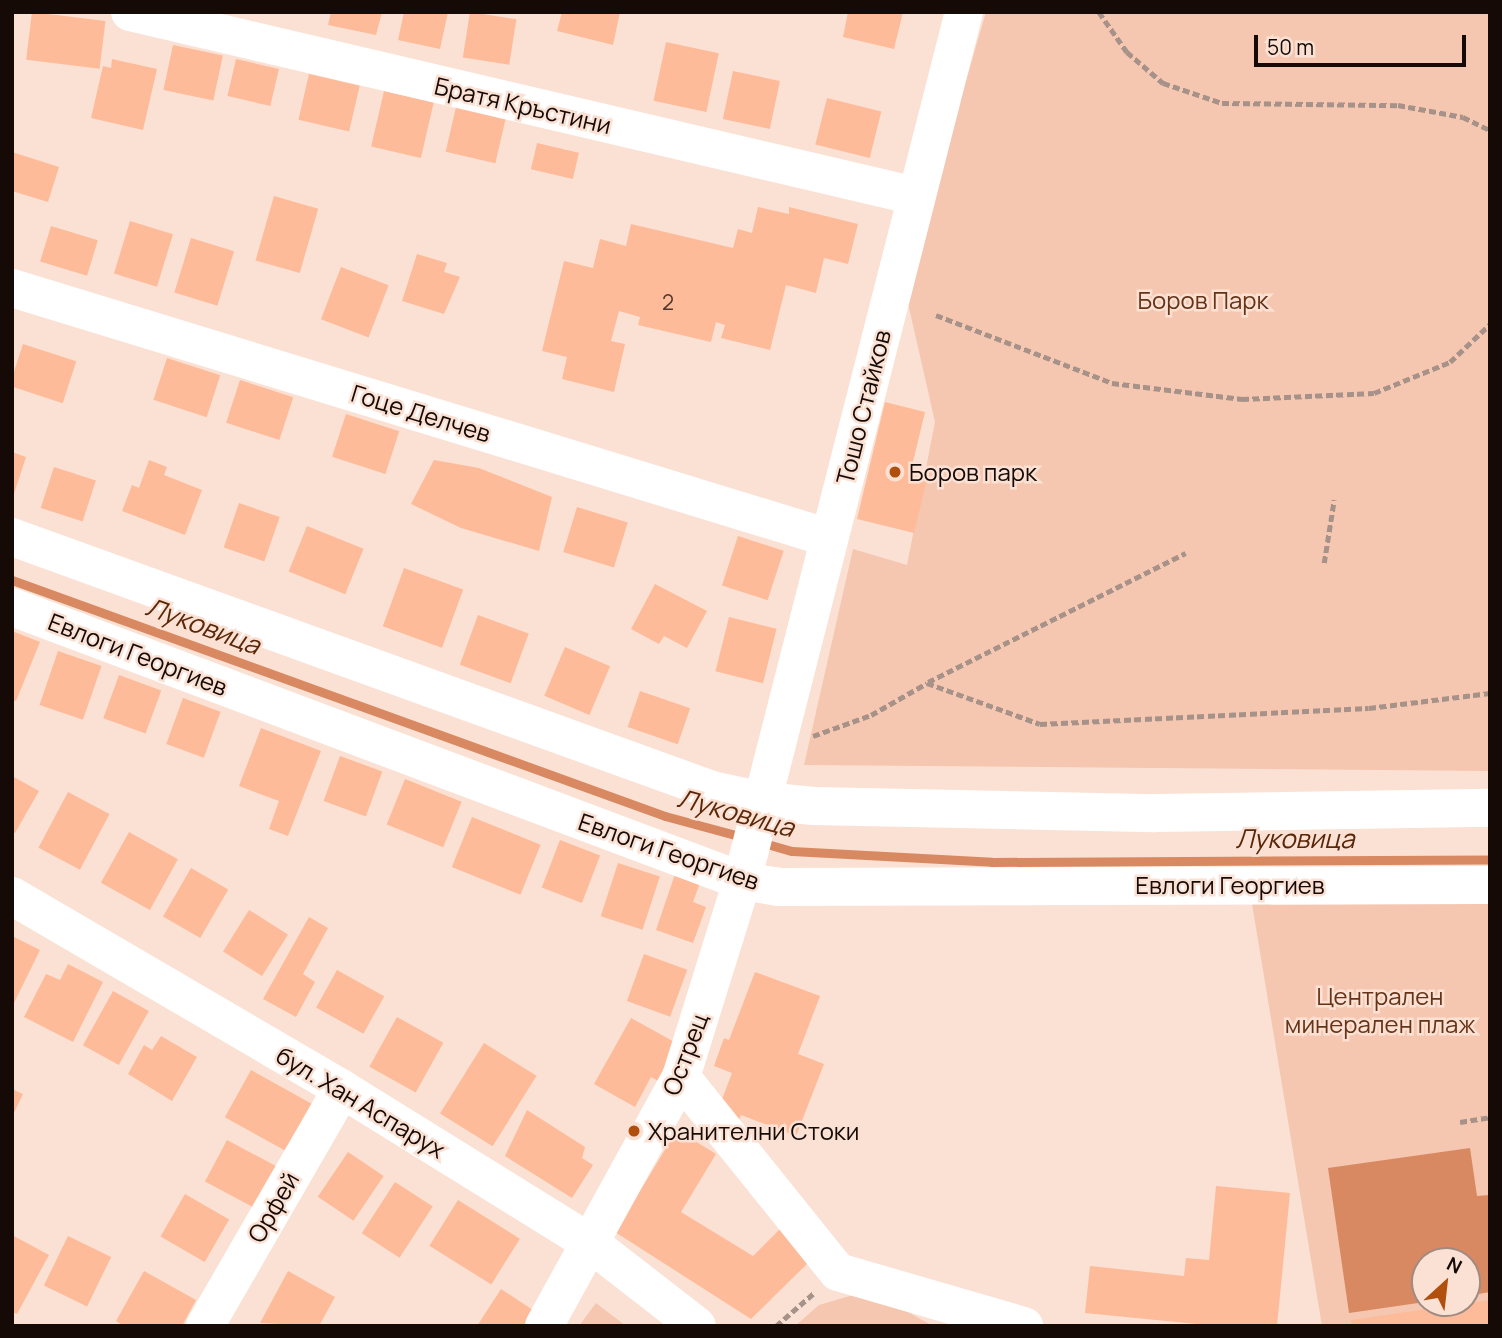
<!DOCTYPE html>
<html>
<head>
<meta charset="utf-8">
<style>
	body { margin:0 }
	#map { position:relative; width:1502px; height:1338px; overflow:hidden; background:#fbe1d4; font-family:Manrope,sans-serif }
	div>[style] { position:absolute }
	.green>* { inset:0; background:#f5c6b0 }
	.water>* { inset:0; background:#d88962 }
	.stream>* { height:9px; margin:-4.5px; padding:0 4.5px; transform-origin:4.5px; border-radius:4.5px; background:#d88962 }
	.building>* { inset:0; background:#fdbb9a; transform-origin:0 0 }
	.path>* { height:4.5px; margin-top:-2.25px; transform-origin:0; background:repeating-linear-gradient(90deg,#a69288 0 7px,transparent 0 10.5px) }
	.minor>* { height:38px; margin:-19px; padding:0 19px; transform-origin:19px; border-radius:19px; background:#fff }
	.dots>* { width:19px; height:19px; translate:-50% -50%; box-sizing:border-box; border:4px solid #fbe1d4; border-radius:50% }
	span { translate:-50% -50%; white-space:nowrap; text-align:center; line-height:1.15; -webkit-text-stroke:5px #fbe1d4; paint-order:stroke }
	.number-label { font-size:21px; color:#4f362b }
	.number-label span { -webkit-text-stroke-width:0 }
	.street-label { font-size:24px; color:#150a06 }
	.park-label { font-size:24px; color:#663316 }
	.poi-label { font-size:24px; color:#150a06 }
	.left { translate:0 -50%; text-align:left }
	.water-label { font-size:26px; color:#5a2709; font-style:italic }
	.frame { position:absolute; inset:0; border:14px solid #150a06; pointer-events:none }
	.north { position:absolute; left:1411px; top:1247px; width:70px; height:70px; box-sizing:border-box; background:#fbe1d4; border:2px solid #9f8b82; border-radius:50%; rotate:27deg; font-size:19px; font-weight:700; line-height:28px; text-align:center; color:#150a06 }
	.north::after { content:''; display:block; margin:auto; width:24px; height:32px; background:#b04f0e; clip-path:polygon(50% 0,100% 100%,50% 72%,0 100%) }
	.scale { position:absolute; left:1254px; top:35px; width:212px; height:32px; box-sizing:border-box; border:4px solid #150a06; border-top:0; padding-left:9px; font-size:21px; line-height:24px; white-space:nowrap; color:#150a06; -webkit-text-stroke:5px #fbe1d4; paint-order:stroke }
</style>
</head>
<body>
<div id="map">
	<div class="green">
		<i style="clip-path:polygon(986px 12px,1490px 12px,1490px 771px,804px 765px,853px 549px,907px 565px,935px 422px,905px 290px)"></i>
		<i style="clip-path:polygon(evenodd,1490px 895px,1490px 1326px,1322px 1326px,1252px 904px,1490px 895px,1425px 1261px,1467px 1261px,1467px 1303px,1425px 1303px,1425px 1261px)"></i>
		<i style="clip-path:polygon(853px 1295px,890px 1302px,933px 1326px,795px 1326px,819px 1305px)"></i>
		<i style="clip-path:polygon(596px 1303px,626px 1326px,579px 1326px)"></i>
	</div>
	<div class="water">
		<i style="clip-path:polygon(1470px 1148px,1477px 1196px,1490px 1195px,1490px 1292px,1467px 1296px,1467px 1261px,1425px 1261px,1425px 1302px,1349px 1313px,1328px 1168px)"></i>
	</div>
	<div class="stream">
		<i style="left:12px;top:580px;width:694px;rotate:19.87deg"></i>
		<i style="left:665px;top:816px;width:81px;rotate:15.1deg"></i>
		<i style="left:760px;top:842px;width:33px;rotate:16deg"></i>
		<i style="left:792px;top:851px;width:200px;rotate:3.1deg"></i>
		<i style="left:992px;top:862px;width:498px;rotate:-0.3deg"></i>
	</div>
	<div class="building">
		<i style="left:32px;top:12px;width:74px;height:48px;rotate:7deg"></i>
		<i style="clip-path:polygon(331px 12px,382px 12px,376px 35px,328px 25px)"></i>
		<i style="clip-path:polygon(404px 12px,448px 12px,440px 49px,398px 40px)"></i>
		<i style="left:470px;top:12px;width:47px;height:46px;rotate:9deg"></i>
		<i style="clip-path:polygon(562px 12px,620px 12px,613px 45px,557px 31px)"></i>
		<i style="clip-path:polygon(848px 12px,903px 12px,894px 49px,843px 37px)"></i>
		<i style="left:666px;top:42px;width:54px;height:60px;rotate:12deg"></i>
		<i style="left:173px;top:45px;width:51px;height:46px;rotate:12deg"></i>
		<i style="clip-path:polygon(112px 59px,157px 69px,143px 130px,91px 118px,103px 66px,111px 68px)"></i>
		<i style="left:236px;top:59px;width:44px;height:38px;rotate:13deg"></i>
		<i style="left:733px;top:71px;width:48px;height:49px;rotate:12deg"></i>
		<i style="left:309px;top:74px;width:52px;height:47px;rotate:13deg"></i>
		<i style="left:384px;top:91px;width:51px;height:57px;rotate:13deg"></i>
		<i style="left:827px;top:98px;width:56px;height:48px;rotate:14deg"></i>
		<i style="left:456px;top:107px;width:51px;height:46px;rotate:13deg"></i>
		<i style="left:537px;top:143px;width:43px;height:27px;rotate:13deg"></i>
		<i style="clip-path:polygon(12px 152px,59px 167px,48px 202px,12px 191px)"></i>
		<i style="left:274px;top:196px;width:46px;height:67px;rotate:16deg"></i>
		<i style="clip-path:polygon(758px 207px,789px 214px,789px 207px,858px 224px,848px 264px,824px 258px,816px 293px,786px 285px,770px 350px,721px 338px,725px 325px,716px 322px,711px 342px,638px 325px,640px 317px,619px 311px,611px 341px,625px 344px,614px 392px,562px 379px,567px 357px,542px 351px,564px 261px,593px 268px,600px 239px,626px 246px,631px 224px,733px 248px,738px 229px,752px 233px)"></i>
		<i style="left:130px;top:221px;width:45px;height:55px;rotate:17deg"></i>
		<i style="left:51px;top:226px;width:49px;height:37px;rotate:17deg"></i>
		<i style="left:191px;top:238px;width:45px;height:57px;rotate:17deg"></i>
		<i style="clip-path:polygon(417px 254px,447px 263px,444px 272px,460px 277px,444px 314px,402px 301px)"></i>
		<i style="left:341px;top:267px;width:51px;height:56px;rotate:21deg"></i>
		<i style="left:23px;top:344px;width:56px;height:44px;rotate:18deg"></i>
		<i style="left:167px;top:358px;width:56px;height:44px;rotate:18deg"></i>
		<i style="left:240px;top:380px;width:56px;height:45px;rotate:18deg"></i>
		<i style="clip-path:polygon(885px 402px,925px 412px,910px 474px,927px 479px,914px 533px,857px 519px)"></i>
		<i style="left:346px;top:414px;width:56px;height:45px;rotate:18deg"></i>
		<i style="clip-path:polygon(12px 452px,26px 457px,13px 497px,12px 497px)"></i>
		<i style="clip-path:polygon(149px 460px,167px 467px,164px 475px,202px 490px,185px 535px,122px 511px,132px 485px,139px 488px)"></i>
		<i style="clip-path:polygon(434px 460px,479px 468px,552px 497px,539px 551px,461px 528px,411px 504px)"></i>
		<i style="left:54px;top:467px;width:44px;height:43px;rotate:18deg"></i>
		<i style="left:239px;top:503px;width:43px;height:47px;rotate:19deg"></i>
		<i style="left:577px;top:507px;width:53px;height:47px;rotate:17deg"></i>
		<i style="left:307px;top:526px;width:61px;height:49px;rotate:22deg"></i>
		<i style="left:738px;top:536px;width:48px;height:52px;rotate:18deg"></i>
		<i style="left:404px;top:568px;width:63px;height:62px;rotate:20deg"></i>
		<i style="clip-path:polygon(655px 584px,707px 611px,687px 648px,664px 636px,659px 644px,631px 629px)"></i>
		<i style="left:478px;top:615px;width:54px;height:53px;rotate:20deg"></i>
		<i style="left:729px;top:617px;width:49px;height:56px;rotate:14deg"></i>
		<i style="clip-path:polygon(12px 631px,40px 642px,16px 701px,12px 700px)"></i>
		<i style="left:565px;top:647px;width:49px;height:53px;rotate:23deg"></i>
		<i style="left:58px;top:651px;width:46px;height:57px;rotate:19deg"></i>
		<i style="left:119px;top:675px;width:45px;height:46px;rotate:20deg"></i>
		<i style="left:640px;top:691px;width:53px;height:38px;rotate:19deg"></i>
		<i style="left:183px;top:698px;width:40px;height:49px;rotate:20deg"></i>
		<i style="clip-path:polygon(261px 728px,321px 751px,288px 836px,269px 829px,279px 801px,239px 786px)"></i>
		<i style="left:340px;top:756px;width:45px;height:48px;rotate:20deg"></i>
		<i style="clip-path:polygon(12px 776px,39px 791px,15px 833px,12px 832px)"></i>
		<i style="left:405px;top:779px;width:61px;height:49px;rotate:22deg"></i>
		<i style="left:68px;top:792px;width:47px;height:63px;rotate:28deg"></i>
		<i style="left:472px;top:817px;width:74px;height:54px;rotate:22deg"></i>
		<i style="left:129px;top:832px;width:56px;height:58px;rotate:29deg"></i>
		<i style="left:560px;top:840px;width:43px;height:51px;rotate:21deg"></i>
		<i style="left:618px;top:863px;width:44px;height:56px;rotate:18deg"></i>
		<i style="left:191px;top:868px;width:43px;height:56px;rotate:30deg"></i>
		<i style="clip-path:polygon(675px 874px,700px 883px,693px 902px,706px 907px,693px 943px,656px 930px)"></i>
		<i style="left:249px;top:910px;width:46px;height:49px;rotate:32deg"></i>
		<i style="clip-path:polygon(309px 917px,328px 928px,303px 974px,315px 982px,296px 1017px,263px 999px)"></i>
		<i style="clip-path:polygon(12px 936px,40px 950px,12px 1007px)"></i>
		<i style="left:644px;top:954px;width:46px;height:50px;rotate:20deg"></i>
		<i style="clip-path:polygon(68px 964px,103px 982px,73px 1042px,24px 1017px,46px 974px,60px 980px)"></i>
		<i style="left:337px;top:970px;width:54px;height:43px;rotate:29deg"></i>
		<i style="clip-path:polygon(755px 972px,820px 996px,798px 1054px,824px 1064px,796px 1136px,741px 1115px,738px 1123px,716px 1115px,732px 1073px,714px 1066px,724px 1038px,729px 1040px)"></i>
		<i style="left:113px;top:991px;width:41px;height:62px;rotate:29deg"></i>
		<i style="left:397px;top:1017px;width:53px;height:57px;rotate:29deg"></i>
		<i style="clip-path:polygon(631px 1018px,678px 1044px,658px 1081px,651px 1077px,635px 1107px,594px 1084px)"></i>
		<i style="clip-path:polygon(161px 1036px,197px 1057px,172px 1101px,128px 1074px,144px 1045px,152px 1050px)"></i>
		<i style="left:484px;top:1043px;width:62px;height:83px;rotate:32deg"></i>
		<i style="left:251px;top:1070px;width:74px;height:54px;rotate:29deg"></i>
		<i style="clip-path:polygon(12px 1089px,23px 1094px,12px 1117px)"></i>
		<i style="clip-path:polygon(527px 1110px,585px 1147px,582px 1158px,593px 1165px,572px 1198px,505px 1156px)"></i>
		<i style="clip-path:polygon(677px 1130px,716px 1154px,681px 1212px,753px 1256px,782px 1227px,813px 1258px,751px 1319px,615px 1232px)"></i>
		<i style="left:227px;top:1140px;width:59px;height:47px;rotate:28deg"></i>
		<i style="left:348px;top:1152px;width:43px;height:54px;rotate:34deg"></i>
		<i style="left:395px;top:1182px;width:45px;height:61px;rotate:33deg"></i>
		<i style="clip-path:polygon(1216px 1186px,1290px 1193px,1277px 1326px,1217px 1326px,1085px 1313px,1090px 1266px,1184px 1276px,1186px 1258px,1209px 1260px)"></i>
		<i style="left:185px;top:1194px;width:51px;height:49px;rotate:30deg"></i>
		<i style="left:458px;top:1200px;width:73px;height:54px;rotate:32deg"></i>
		<i style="clip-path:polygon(12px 1235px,49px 1255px,17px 1314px,12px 1312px)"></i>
		<i style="left:68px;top:1236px;width:48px;height:55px;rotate:26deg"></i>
		<i style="clip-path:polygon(144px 1271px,196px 1300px,182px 1326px,124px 1326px,116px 1321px)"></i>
		<i style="clip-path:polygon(288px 1271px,335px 1297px,319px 1326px,260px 1323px)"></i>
		<i style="clip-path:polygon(501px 1289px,536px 1312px,527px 1326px,477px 1326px)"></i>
		<i style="clip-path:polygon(1490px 1300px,1490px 1326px,1352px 1326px,1351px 1320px)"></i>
	</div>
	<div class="path">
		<i style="left:1099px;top:12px;width:49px;rotate:55deg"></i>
		<i style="left:1127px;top:52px;width:48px;rotate:40.7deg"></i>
		<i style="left:1163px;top:83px;width:62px;rotate:18.7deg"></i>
		<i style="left:1222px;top:103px;width:176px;rotate:0.7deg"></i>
		<i style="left:1398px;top:105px;width:66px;rotate:10.5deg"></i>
		<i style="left:1463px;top:117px;width:30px;rotate:26deg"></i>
		<i style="left:936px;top:315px;width:189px;rotate:21.1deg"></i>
		<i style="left:1112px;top:383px;width:131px;rotate:7deg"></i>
		<i style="left:1242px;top:399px;width:132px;rotate:-2.6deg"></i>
		<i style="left:1374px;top:393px;width:82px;rotate:-22.2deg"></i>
		<i style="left:1450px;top:362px;width:55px;rotate:-43.5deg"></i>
		<i style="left:1324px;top:563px;width:64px;rotate:-81deg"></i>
		<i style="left:928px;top:682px;width:288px;rotate:-26.6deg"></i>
		<i style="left:813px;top:736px;width:62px;rotate:-19.9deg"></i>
		<i style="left:871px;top:715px;width:64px;rotate:-29.7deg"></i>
		<i style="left:927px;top:683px;width:120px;rotate:19.9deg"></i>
		<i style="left:1040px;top:724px;width:329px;rotate:-2.8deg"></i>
		<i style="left:1369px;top:708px;width:122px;rotate:-7.1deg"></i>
		<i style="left:1460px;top:1122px;width:30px;rotate:-9deg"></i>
		<i style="left:776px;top:1326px;width:52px;rotate:-41.1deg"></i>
	</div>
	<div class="minor">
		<i style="left:130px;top:12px;width:807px;rotate:13.18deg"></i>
		<i style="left:12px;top:288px;width:854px;rotate:17.01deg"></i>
		<i style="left:12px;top:537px;width:744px;rotate:19.87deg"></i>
		<i style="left:712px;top:790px;width:52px;rotate:12.2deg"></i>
		<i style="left:763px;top:801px;width:51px;rotate:5.6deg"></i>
		<i style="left:814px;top:806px;width:342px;rotate:1.2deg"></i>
		<i style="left:1156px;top:813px;width:334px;rotate:-0.9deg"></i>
		<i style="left:12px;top:607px;width:780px;rotate:20.57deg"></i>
		<i style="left:742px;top:881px;width:36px;rotate:9deg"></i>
		<i style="left:778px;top:887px;width:712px;rotate:-0.16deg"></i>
		<i style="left:12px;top:896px;width:382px;rotate:30.3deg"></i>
		<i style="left:342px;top:1089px;width:292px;rotate:31.8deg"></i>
		<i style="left:590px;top:1243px;width:135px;rotate:37.8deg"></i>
		<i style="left:681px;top:1077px;width:250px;rotate:51.2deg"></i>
		<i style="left:838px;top:1272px;width:194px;rotate:16.2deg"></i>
		<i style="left:205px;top:1326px;width:274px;rotate:-60deg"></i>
		<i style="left:544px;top:1326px;width:284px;rotate:-61.2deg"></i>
		<i style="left:681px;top:1077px;width:205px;rotate:-72.7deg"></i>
		<i style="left:742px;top:881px;width:897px;rotate:-75.67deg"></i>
	</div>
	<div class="dots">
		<i style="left:895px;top:472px;background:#b04f0e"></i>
		<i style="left:634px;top:1131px;background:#b04f0e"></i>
	</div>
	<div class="number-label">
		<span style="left:668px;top:302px">2</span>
	</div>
	<div class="street-label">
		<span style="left:523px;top:105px;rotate:13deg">Братя Кръстини</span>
		<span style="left:863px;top:407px;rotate:-76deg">Тошо Стайков</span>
		<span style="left:421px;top:413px;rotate:17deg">Гоце Делчев</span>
		<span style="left:138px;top:654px;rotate:21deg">Евлоги Георгиев</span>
		<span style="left:669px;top:851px;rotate:19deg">Евлоги Георгиев</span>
		<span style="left:1230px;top:885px">Евлоги Георгиев</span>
		<span style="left:685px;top:1054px;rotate:-69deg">Острец</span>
		<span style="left:361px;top:1102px;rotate:31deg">бул. Хан Аспарух</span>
		<span style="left:273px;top:1207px;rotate:-60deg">Орфей</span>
	</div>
	<div class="park-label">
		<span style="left:1203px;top:300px">Боров Парк</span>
		<span style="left:1380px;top:1010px">Централен<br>минерален плаж</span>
	</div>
	<div class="poi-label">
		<span class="left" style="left:909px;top:472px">Боров парк</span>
		<span class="left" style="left:648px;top:1131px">Хранителни Стоки</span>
	</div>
	<div class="water-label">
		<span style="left:203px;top:626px;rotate:20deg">Луковица</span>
		<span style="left:736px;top:813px;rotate:15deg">Луковица</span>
		<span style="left:1295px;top:839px">Луковица</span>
	</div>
	<div class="frame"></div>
	<div class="north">N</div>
	<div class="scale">50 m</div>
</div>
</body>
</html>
